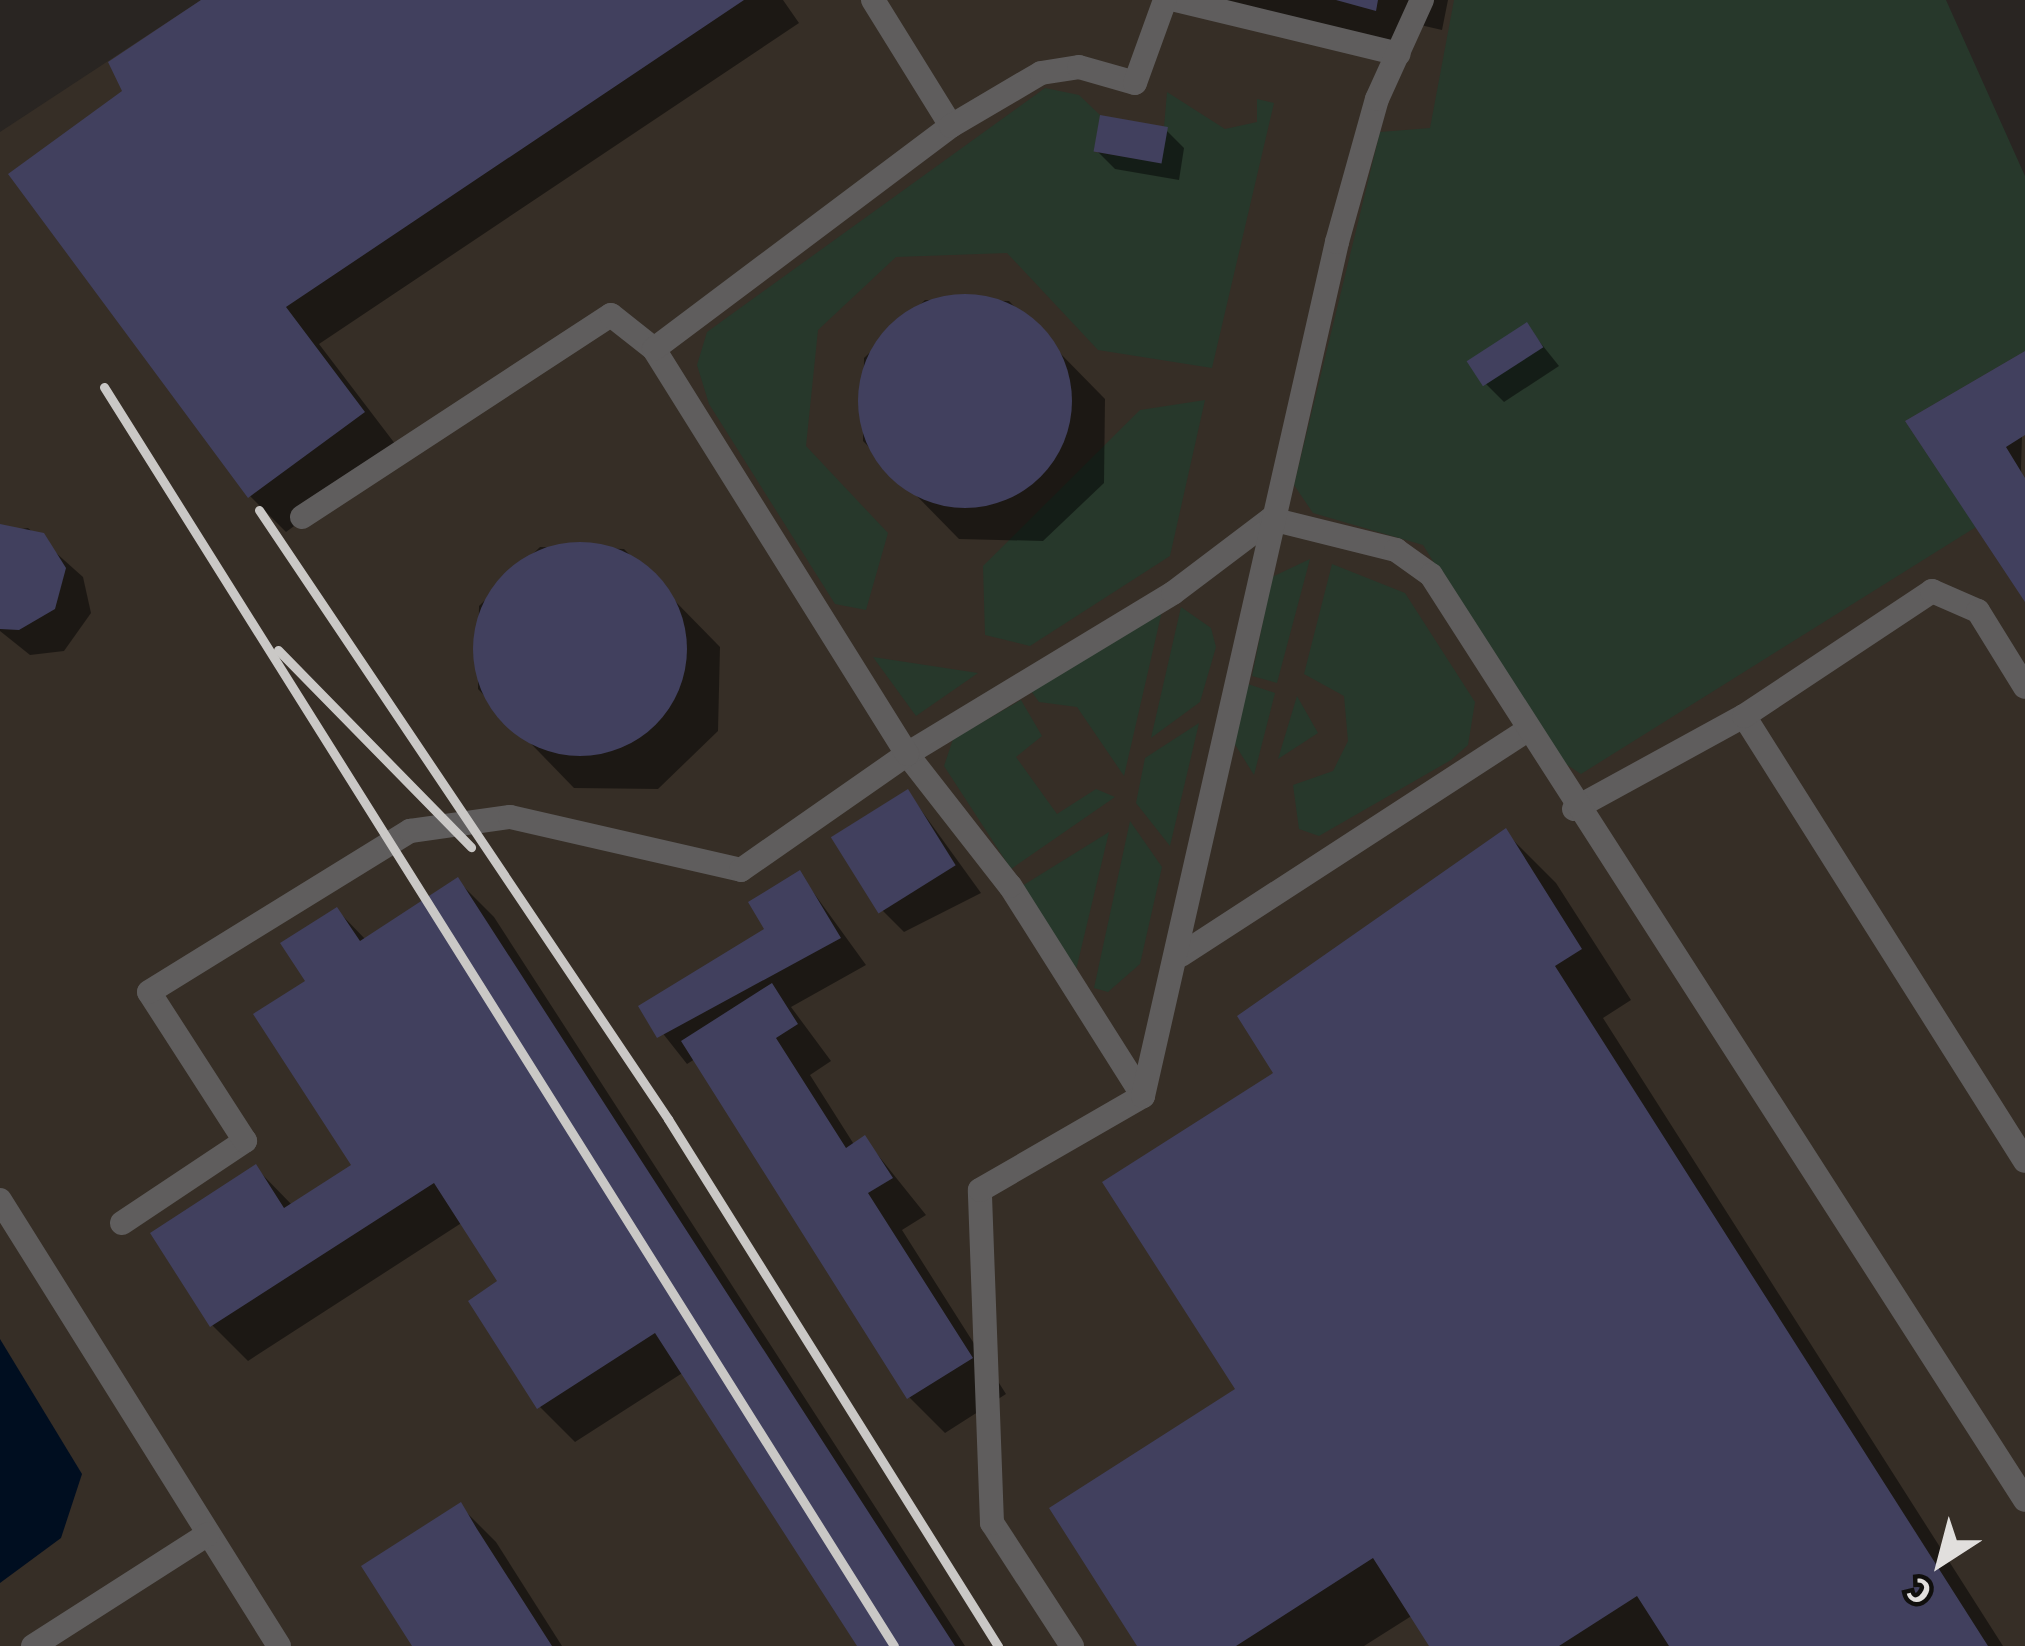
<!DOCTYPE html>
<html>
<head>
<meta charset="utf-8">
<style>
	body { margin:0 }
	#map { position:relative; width:2025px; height:1646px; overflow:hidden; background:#292522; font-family:"Fira Sans",sans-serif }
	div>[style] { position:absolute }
	.built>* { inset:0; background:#362e26 }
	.green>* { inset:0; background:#27382b }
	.water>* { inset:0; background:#000e20 }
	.shadow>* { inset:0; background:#0007 }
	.building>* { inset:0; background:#41405e; transform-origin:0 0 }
	.round { border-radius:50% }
	.lane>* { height:24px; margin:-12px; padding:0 12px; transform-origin:12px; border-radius:12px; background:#5f5d5d }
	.rail>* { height:9px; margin:-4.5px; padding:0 4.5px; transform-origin:4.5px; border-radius:4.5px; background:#cac8c6 }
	span { translate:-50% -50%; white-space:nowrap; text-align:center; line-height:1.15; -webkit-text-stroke:9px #100f0d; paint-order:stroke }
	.north { position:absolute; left:1881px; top:1502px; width:120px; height:120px; -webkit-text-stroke:9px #100f0d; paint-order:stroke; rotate:216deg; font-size:33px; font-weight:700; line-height:48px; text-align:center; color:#e1dfdd }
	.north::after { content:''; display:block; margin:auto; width:42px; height:54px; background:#e1dfdd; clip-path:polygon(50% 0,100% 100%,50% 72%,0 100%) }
</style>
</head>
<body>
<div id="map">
	<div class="built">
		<i style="clip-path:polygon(201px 0,1853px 0,2025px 302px,2025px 1646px,0 1646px,0 132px)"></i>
	</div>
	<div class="green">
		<i style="clip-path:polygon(1454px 0,1946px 0,2025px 176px,2025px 351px,1905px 421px,1976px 527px,1581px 774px,1555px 757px,1423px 545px,1313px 513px,1294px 485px,1380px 132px,1430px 128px)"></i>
		<i style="clip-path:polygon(1045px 88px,1079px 95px,1100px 115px,1094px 152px,1161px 163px,1167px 92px,1225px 129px,1257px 122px,1257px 99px,1274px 103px,1212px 368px,1098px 350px,1007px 253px,896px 257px,818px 330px,806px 446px,888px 533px,866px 610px,835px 604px,709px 404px,697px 365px,707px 332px)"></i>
		<i style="clip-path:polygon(1205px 400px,1170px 556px,1030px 646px,985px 635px,983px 566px,1140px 410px)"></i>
		<i style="clip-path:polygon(1310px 559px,1277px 683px,1252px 676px,1272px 577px)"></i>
		<i style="clip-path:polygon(1332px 564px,1405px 593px,1475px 702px,1468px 745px,1451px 760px,1319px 836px,1299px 829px,1293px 785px,1333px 771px,1348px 741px,1344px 696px,1304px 674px)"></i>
		<i style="clip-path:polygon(1181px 607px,1211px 628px,1216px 647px,1200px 702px,1151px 738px)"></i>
		<i style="clip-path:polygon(1162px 611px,1124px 776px,1077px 707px,1039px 702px,1029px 688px)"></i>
		<i style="clip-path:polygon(873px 657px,978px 673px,916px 716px)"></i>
		<i style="clip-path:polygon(1248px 684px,1275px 693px,1254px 775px,1234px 743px)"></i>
		<i style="clip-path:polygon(1297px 696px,1318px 733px,1278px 759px)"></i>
		<i style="clip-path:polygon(1021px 700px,1042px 736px,1016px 757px,1057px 814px,1096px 789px,1115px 797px,1011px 869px,944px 766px,953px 739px)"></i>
		<i style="clip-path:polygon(1199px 723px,1170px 846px,1136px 803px,1145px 758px)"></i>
		<i style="clip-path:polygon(1130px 821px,1162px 867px,1140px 964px,1108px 992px,1094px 988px)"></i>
		<i style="clip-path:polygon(1109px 832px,1076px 970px,1022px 886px)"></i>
	</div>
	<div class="water">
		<i style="clip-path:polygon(0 1339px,82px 1474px,61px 1538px,0 1583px)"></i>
	</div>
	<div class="shadow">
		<i style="clip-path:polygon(206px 0,783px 0,799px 23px,319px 344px,399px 449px,286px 532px,250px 496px,126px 92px)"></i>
		<i style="clip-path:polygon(1213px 0,1448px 0,1442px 30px,1416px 24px,1411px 45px)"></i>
		<i style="clip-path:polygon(1166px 130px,1184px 148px,1179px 180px,1115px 169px,1097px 151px)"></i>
		<i style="clip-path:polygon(925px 300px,1009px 301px,1105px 399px,1104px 483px,1043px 541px,959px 539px,863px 441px,864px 358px)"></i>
		<i style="clip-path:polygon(1527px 326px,1559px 366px,1504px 402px,1486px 384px)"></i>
		<i style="clip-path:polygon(2025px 354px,2021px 466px,2025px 596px,1909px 422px)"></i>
		<i style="clip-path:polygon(28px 528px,83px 577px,91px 613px,64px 651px,30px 655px,0 631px,0 532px)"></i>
		<i style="clip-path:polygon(540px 547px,624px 549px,720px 647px,718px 731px,658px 789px,574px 788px,478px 689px,479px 606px)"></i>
		<i style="clip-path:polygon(908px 792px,981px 893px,904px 932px,877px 905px)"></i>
		<i style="clip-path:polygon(1505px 832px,1556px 883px,1631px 1000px,1603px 1018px,2003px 1646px,1433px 1646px,1413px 1615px,1364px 1646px,1141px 1646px,1239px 1390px,1277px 1073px)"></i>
		<i style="clip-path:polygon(800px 874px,866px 965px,791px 1007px,831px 1061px,810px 1075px,855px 1146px,865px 1139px,926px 1215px,902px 1230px,1006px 1394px,945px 1433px,909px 1397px,695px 1059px,687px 1064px,642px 1007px,769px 930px)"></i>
		<i style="clip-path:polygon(458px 881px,494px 917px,965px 1646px,861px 1646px,684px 1372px,575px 1442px,540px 1407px,502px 1282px,463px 1222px,248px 1361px,212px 1325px,256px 1168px,293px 1206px,355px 1166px,309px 981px,337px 910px,366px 940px)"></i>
		<i style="clip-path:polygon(460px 1506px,496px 1542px,562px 1646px,415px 1646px)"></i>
	</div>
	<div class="building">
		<i style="clip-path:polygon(201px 0,744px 0,286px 307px,365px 412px,248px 498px,8px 174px,122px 91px,108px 62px)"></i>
		<i style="clip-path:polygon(1336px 0,1378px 0,1376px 11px)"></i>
		<i style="left:1100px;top:115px;width:69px;height:37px;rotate:10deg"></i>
		<i class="round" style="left:858px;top:294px;width:214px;height:214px"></i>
		<i style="left:1527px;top:322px;width:30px;height:72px;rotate:57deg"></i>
		<i style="clip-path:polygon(2025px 351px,2025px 435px,2006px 447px,2025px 478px,2025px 602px,1905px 421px)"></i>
		<i style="clip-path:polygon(0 524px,44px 533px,66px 568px,55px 609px,19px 630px,0 629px)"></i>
		<i class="round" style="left:473px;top:542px;width:214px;height:214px"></i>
		<i style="left:908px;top:789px;width:90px;height:91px;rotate:58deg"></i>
		<i style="clip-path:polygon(1506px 828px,1582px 949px,1555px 966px,1988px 1646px,1669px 1646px,1637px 1596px,1559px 1646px,1429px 1646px,1373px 1558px,1236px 1646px,1137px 1646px,1049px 1508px,1235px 1389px,1102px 1182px,1273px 1073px,1237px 1016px)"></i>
		<i style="clip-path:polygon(800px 870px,841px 938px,657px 1038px,638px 1006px,764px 929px,748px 902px)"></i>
		<i style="clip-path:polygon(458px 877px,955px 1646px,857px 1646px,655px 1333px,537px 1409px,468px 1301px,497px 1281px,434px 1183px,210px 1327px,150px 1233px,256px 1164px,284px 1208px,351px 1165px,253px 1014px,305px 981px,280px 943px,337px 907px,360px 941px)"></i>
		<i style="clip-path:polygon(772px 983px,798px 1024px,776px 1038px,846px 1148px,865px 1135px,893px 1178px,868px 1193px,973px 1358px,907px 1399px,681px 1041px)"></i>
		<i style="clip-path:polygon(461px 1502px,477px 1529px,552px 1646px,412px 1646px,361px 1566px)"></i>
	</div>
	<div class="lane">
		<i style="left:873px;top:0;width:148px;rotate:58.2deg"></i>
		<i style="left:1176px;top:0;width:229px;rotate:13.6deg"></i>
		<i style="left:302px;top:517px;width:369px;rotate:-33.2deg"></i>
		<i style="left:611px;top:315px;width:55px;rotate:38.3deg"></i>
		<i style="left:1744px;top:716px;width:526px;rotate:57.73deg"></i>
		<i style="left:1574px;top:809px;width:194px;rotate:-28.7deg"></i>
		<i style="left:1744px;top:716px;width:226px;rotate:-33.6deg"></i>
		<i style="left:1932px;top:591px;width:50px;rotate:23.5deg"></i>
		<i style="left:1978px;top:611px;width:89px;rotate:58.3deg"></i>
		<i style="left:1181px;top:955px;width:410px;rotate:-33deg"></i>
		<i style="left:1143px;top:1096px;width:249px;rotate:-122.3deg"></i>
		<i style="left:1010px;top:886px;width:167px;rotate:-128deg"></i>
		<i style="left:907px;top:754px;width:311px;rotate:-31.2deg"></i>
		<i style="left:1173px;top:593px;width:123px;rotate:-37.1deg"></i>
		<i style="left:1271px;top:519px;width:129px;rotate:13.9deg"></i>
		<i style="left:1396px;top:550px;width:43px;rotate:35.5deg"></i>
		<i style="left:1431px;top:575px;width:1099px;rotate:57.29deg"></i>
		<i style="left:0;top:1200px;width:526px;rotate:57.97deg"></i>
		<i style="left:122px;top:1223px;width:148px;rotate:-33.7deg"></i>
		<i style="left:245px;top:1141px;width:177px;rotate:-122.8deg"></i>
		<i style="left:149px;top:992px;width:307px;rotate:-31.7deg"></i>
		<i style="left:410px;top:831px;width:101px;rotate:-8deg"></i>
		<i style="left:510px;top:817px;width:237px;rotate:12.9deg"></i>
		<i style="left:741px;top:870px;width:203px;rotate:-34.9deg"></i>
		<i style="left:907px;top:754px;width:478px;rotate:-122deg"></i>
		<i style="left:654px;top:349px;width:371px;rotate:-36.9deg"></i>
		<i style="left:951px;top:126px;width:104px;rotate:-30.5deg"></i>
		<i style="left:1041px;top:73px;width:38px;rotate:-9deg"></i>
		<i style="left:1079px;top:67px;width:58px;rotate:15.9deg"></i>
		<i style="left:1135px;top:83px;width:88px;rotate:-70.1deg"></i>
		<i style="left:33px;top:1646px;width:208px;rotate:-32.6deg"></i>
		<i style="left:1072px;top:1646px;width:147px;rotate:-123deg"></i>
		<i style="left:992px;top:1523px;width:333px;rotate:-92.1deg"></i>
		<i style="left:980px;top:1190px;width:188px;rotate:-30deg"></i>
		<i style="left:1143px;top:1096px;width:876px;rotate:-77.2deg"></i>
		<i style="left:1337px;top:242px;width:148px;rotate:-74.4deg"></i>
		<i style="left:1377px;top:99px;width:109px;rotate:-65.6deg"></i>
	</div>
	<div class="rail">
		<i style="left:104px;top:387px;width:1486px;rotate:57.89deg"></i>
		<i style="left:259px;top:510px;width:734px;rotate:56.11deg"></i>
		<i style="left:668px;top:1119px;width:622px;rotate:57.95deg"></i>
		<i style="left:278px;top:650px;width:276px;rotate:45.6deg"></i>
	</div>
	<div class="north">С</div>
</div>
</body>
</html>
